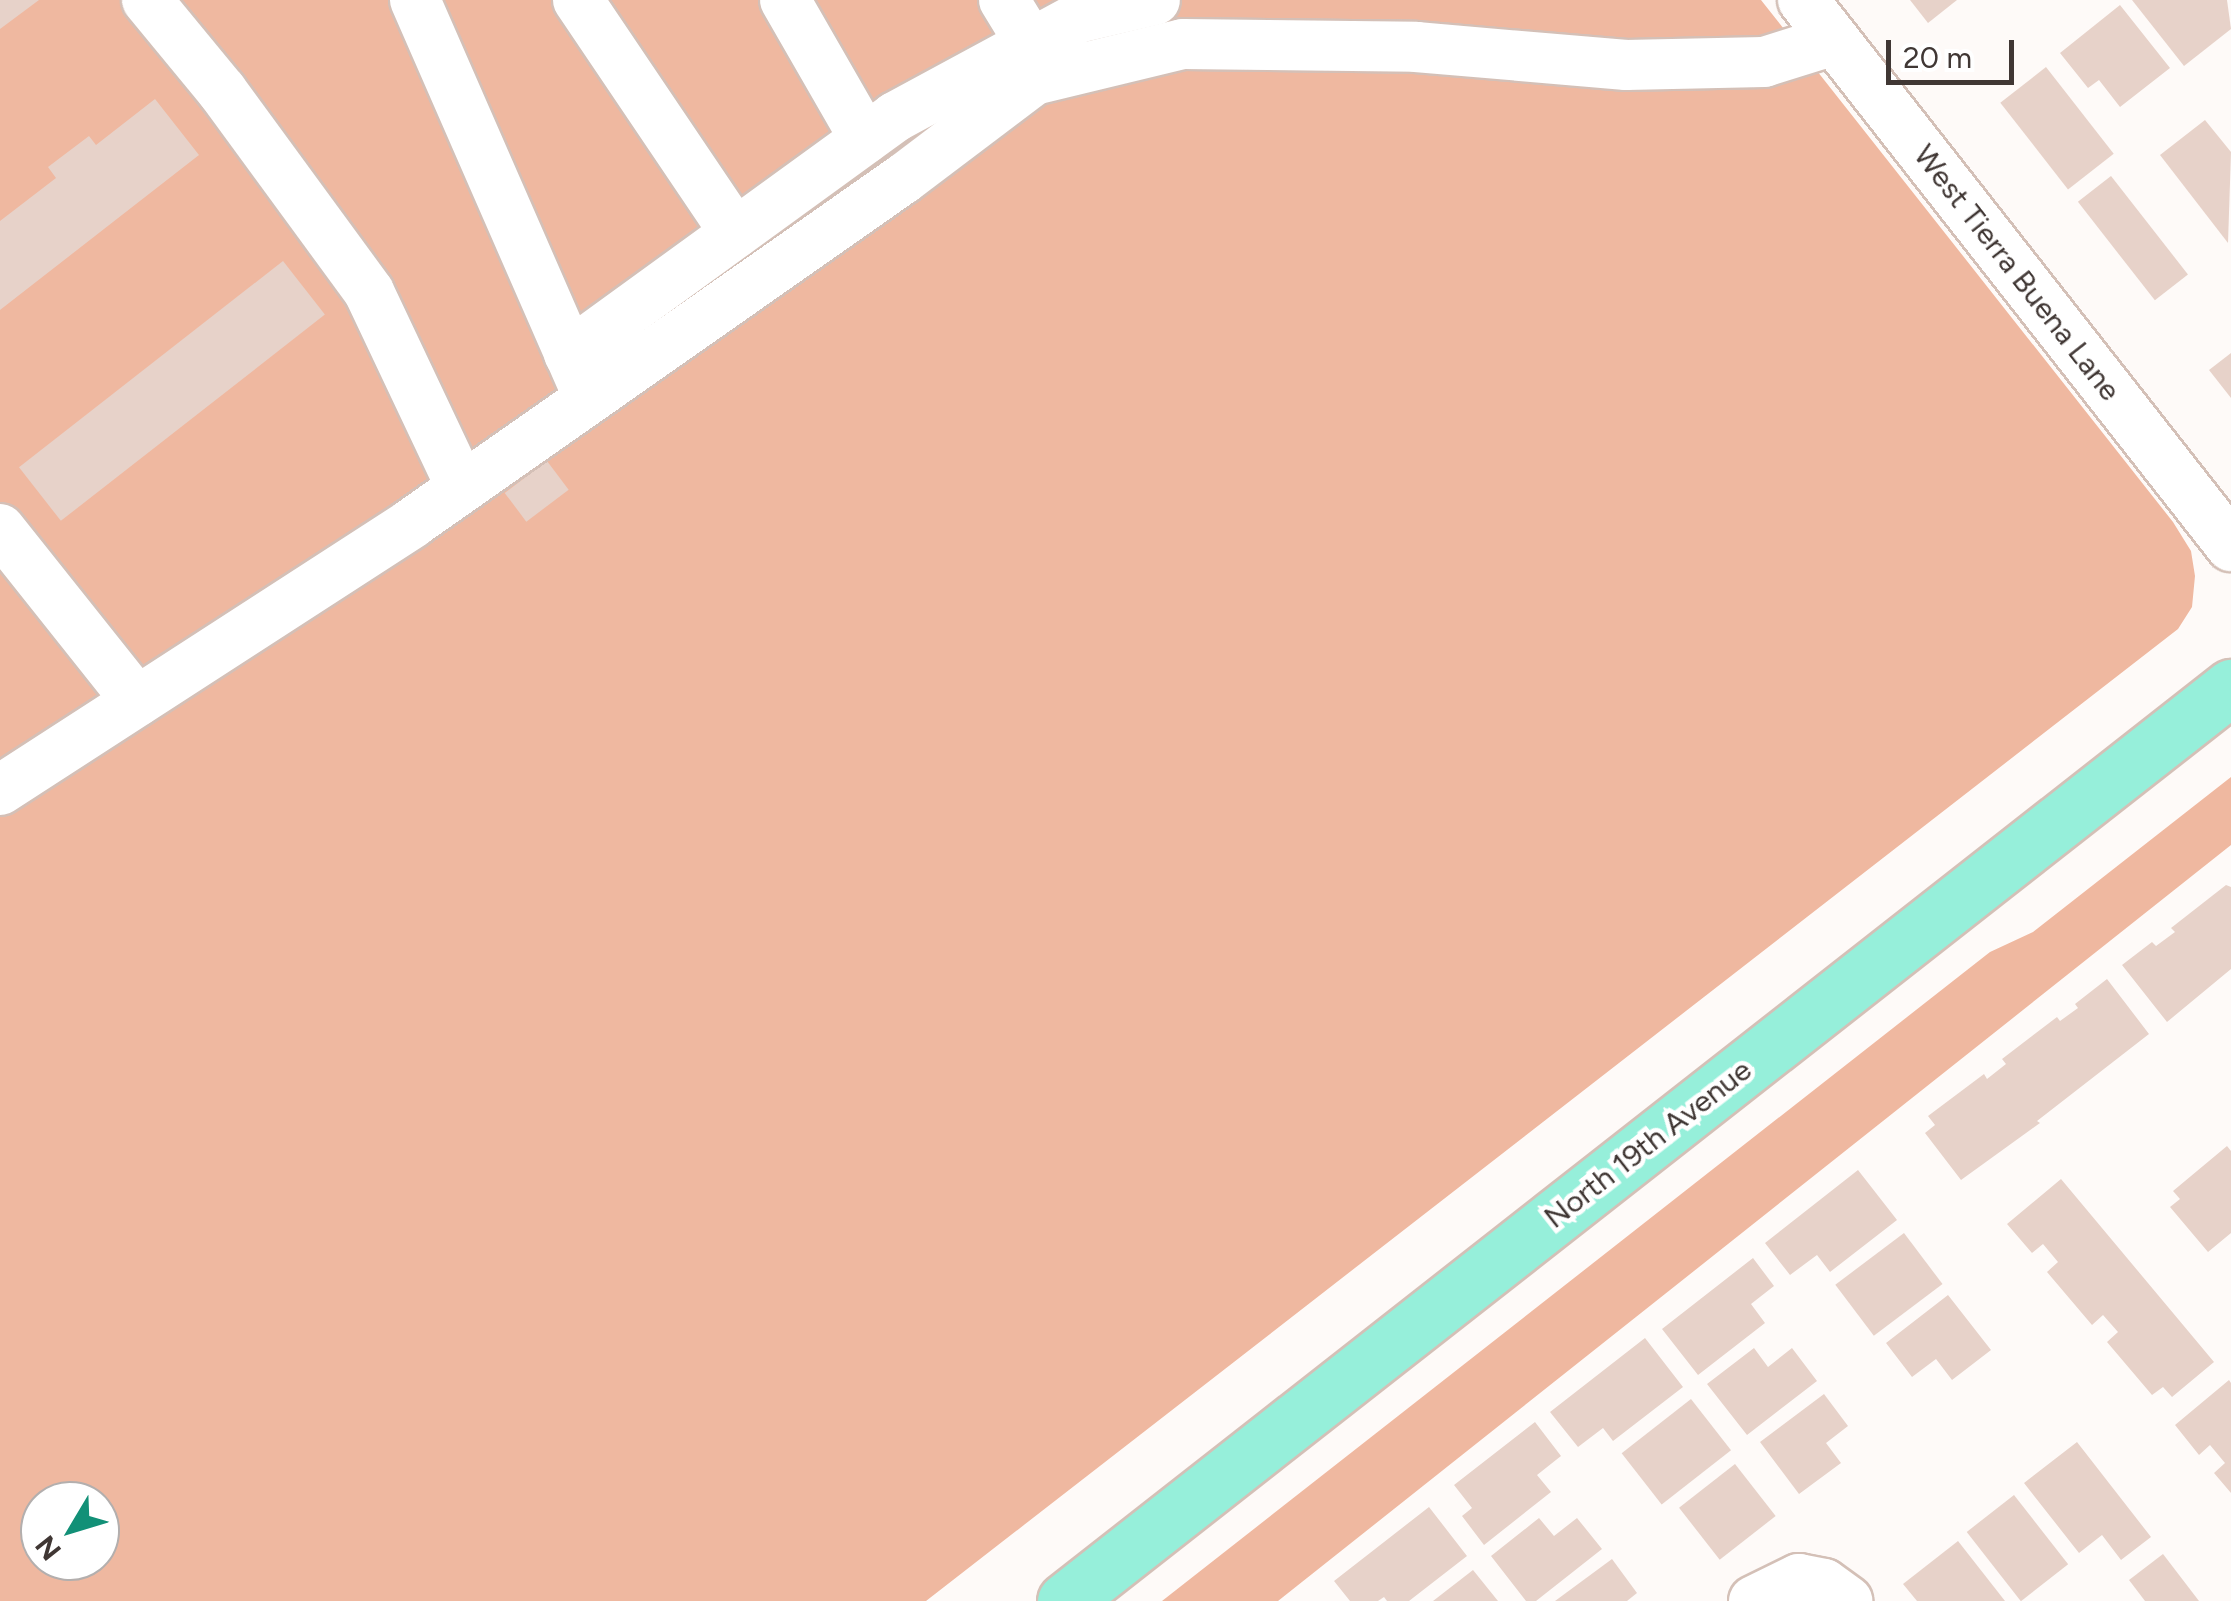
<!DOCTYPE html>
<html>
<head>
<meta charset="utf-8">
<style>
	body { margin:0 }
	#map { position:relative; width:2231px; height:1601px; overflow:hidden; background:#fefaf8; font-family:Figtree,sans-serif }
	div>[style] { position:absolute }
	.green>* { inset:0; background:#efb8a0 }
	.building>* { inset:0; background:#e7d2c9; transform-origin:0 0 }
	.roads { filter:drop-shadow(2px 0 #d4c0b7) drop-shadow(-2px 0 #d4c0b7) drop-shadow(0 2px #d4c0b7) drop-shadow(0 -2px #d4c0b7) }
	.minor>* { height:50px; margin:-25px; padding:0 25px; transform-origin:25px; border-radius:25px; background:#fff }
	.major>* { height:55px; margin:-27.5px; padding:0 27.5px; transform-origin:27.5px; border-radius:27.5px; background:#96efda }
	span { translate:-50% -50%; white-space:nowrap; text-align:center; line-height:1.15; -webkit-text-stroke:9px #fff; paint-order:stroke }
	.street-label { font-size:30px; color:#403734 }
	.north { position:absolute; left:20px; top:1481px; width:100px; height:100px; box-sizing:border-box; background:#fff; border:2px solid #b3afae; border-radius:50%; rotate:232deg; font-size:28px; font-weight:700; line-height:40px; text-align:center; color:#403734 }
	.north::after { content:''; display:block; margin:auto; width:35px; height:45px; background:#129077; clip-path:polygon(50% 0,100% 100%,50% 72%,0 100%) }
	.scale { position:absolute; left:1886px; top:40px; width:128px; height:45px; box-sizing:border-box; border:5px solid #403734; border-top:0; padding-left:12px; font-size:30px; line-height:35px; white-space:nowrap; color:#403734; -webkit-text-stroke:8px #fff; paint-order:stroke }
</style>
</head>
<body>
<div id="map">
	<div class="green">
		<i style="clip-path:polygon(evenodd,0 0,1761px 0,2173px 522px,2191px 551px,2195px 576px,2192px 607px,2178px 629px,926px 1601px,0 1601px,0 0,40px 1501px,100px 1501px,100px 1561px,40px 1561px,40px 1501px)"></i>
		<i style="clip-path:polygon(2231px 777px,2231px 845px,1278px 1601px,1162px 1601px,1990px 952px,2033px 932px)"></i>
	</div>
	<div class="building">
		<i style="clip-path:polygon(0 0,39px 0,0 29px)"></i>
		<i style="clip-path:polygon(1910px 0,1957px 0,1928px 23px)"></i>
		<i style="clip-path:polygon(2132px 0,2227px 0,2231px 29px,2184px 66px)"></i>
		<i style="clip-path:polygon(2120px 5px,2170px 68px,2120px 107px,2099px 80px,2088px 88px,2060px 53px)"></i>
		<i style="left:2046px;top:67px;width:110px;height:58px;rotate:52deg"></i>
		<i style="clip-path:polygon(155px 99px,199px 155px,0 310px,0 221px,56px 178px,48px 167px,89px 136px,96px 145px)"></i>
		<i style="clip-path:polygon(2205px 120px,2231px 152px,2228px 243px,2160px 155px)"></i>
		<i style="left:2111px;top:176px;width:125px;height:42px;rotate:52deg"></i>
		<i style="left:283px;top:261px;width:68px;height:335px;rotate:52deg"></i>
		<i style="clip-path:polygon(2231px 353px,2231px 398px,2209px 370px)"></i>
		<i style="left:547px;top:461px;width:36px;height:53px;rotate:53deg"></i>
		<i style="clip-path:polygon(2226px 885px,2231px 887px,2231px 969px,2167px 1022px,2122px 965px,2152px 942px,2156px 946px,2175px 932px,2171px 928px)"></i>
		<i style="clip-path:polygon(2107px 979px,2149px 1034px,2037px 1121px,2040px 1123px,1961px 1180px,1925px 1133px,1935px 1125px,1928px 1116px,1984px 1074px,1987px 1079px,2006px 1064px,2002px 1059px,2057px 1017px,2060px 1021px,2078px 1008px,2075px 1004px)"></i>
		<i style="clip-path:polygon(2227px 1146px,2231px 1151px,2231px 1233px,2208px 1252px,2170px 1207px,2180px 1199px,2173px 1191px)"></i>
		<i style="clip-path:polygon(1858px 1170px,1897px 1220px,1830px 1272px,1817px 1255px,1790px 1275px,1765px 1243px)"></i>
		<i style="clip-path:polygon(2061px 1179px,2214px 1362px,2172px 1397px,2163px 1387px,2152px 1395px,2107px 1342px,2118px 1332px,2103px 1315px,2092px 1325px,2047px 1272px,2058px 1262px,2043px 1244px,2032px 1253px,2007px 1224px)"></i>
		<i style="left:1904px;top:1233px;width:64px;height:86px;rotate:53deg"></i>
		<i style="clip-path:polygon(1753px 1258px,1774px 1286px,1751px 1304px,1765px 1323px,1698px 1375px,1662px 1329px)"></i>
		<i style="clip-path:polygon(1948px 1295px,1991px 1350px,1952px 1380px,1936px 1359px,1912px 1377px,1886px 1343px)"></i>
		<i style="clip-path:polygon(1645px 1338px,1683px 1387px,1613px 1441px,1603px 1428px,1578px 1447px,1550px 1412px)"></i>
		<i style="clip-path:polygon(1754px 1348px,1768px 1367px,1792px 1348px,1817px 1381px,1747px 1435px,1707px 1384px)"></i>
		<i style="clip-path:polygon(2229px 1380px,2231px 1383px,2231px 1493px,2214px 1473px,2225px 1463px,2210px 1445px,2199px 1455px,2175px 1425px)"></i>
		<i style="clip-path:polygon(1824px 1394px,1848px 1426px,1826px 1443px,1841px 1463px,1799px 1494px,1760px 1442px)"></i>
		<i style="left:1691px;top:1399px;width:65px;height:88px;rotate:52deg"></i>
		<i style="clip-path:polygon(1535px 1422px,1561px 1456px,1537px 1475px,1551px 1492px,1484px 1545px,1462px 1516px,1472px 1508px,1454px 1485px)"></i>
		<i style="clip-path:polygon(2077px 1442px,2151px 1537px,2121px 1560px,2102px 1535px,2079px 1553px,2024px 1483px)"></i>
		<i style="left:1735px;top:1464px;width:66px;height:71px;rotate:52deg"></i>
		<i style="left:2014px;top:1495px;width:88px;height:60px;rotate:52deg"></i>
		<i style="clip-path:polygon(1429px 1507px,1467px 1556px,1409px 1601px,1387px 1601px,1384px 1597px,1378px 1601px,1350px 1601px,1334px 1581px)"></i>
		<i style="clip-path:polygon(1539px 1518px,1554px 1536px,1577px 1518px,1602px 1549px,1536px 1601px,1526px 1601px,1491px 1556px)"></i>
		<i style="clip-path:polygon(1958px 1541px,2005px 1601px,1917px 1601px,1903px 1584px)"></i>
		<i style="clip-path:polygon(2163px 1554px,2199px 1601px,2145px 1601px,2129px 1580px)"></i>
		<i style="clip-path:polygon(1612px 1559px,1637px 1593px,1627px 1601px,1555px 1601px)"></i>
		<i style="clip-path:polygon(1473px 1570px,1498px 1601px,1433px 1601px)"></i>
	</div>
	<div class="roads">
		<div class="minor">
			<i style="left:147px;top:0;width:118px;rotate:50.5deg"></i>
			<i style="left:222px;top:91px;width:249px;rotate:53.8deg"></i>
			<i style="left:369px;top:292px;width:216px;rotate:64.7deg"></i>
			<i style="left:415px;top:0;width:419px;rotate:66.4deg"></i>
			<i style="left:578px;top:0;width:281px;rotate:56deg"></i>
			<i style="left:785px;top:0;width:160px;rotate:60.1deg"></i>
			<i style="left:1004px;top:0;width:52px;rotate:58.5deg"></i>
			<i style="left:1803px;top:0;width:694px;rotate:51.91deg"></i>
			<i style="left:569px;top:354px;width:403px;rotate:-36deg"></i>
			<i style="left:895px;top:117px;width:208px;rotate:-28.4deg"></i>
			<i style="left:1078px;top:18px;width:79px;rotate:-13.2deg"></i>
			<i style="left:0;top:529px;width:220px;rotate:51.5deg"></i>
			<i style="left:0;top:790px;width:491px;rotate:-32.9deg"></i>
			<i style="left:412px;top:523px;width:600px;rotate:-35.02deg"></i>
			<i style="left:903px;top:179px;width:164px;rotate:-37.1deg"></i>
			<i style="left:1034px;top:80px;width:153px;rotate:-13.6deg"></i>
			<i style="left:1183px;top:44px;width:233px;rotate:0.7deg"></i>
			<i style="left:1416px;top:47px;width:211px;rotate:4.9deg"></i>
			<i style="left:1626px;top:65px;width:138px;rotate:-1.2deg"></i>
			<i style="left:1764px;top:62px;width:73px;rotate:-17.4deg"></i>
			<i style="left:1754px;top:1601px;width:50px;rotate:-26.1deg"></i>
			<i style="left:1799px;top:1579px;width:25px;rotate:11deg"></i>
			<i style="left:1824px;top:1584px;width:29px;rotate:36deg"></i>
		</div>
		<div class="major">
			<i style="left:1065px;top:1601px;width:1482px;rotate:-38.09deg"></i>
		</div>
	</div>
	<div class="street-label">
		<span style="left:2017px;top:273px;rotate:52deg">West Tierra Buena Lane</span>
		<span style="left:1648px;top:1144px;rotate:-38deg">North 19th Avenue</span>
	</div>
	<div class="north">N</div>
	<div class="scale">20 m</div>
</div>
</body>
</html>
